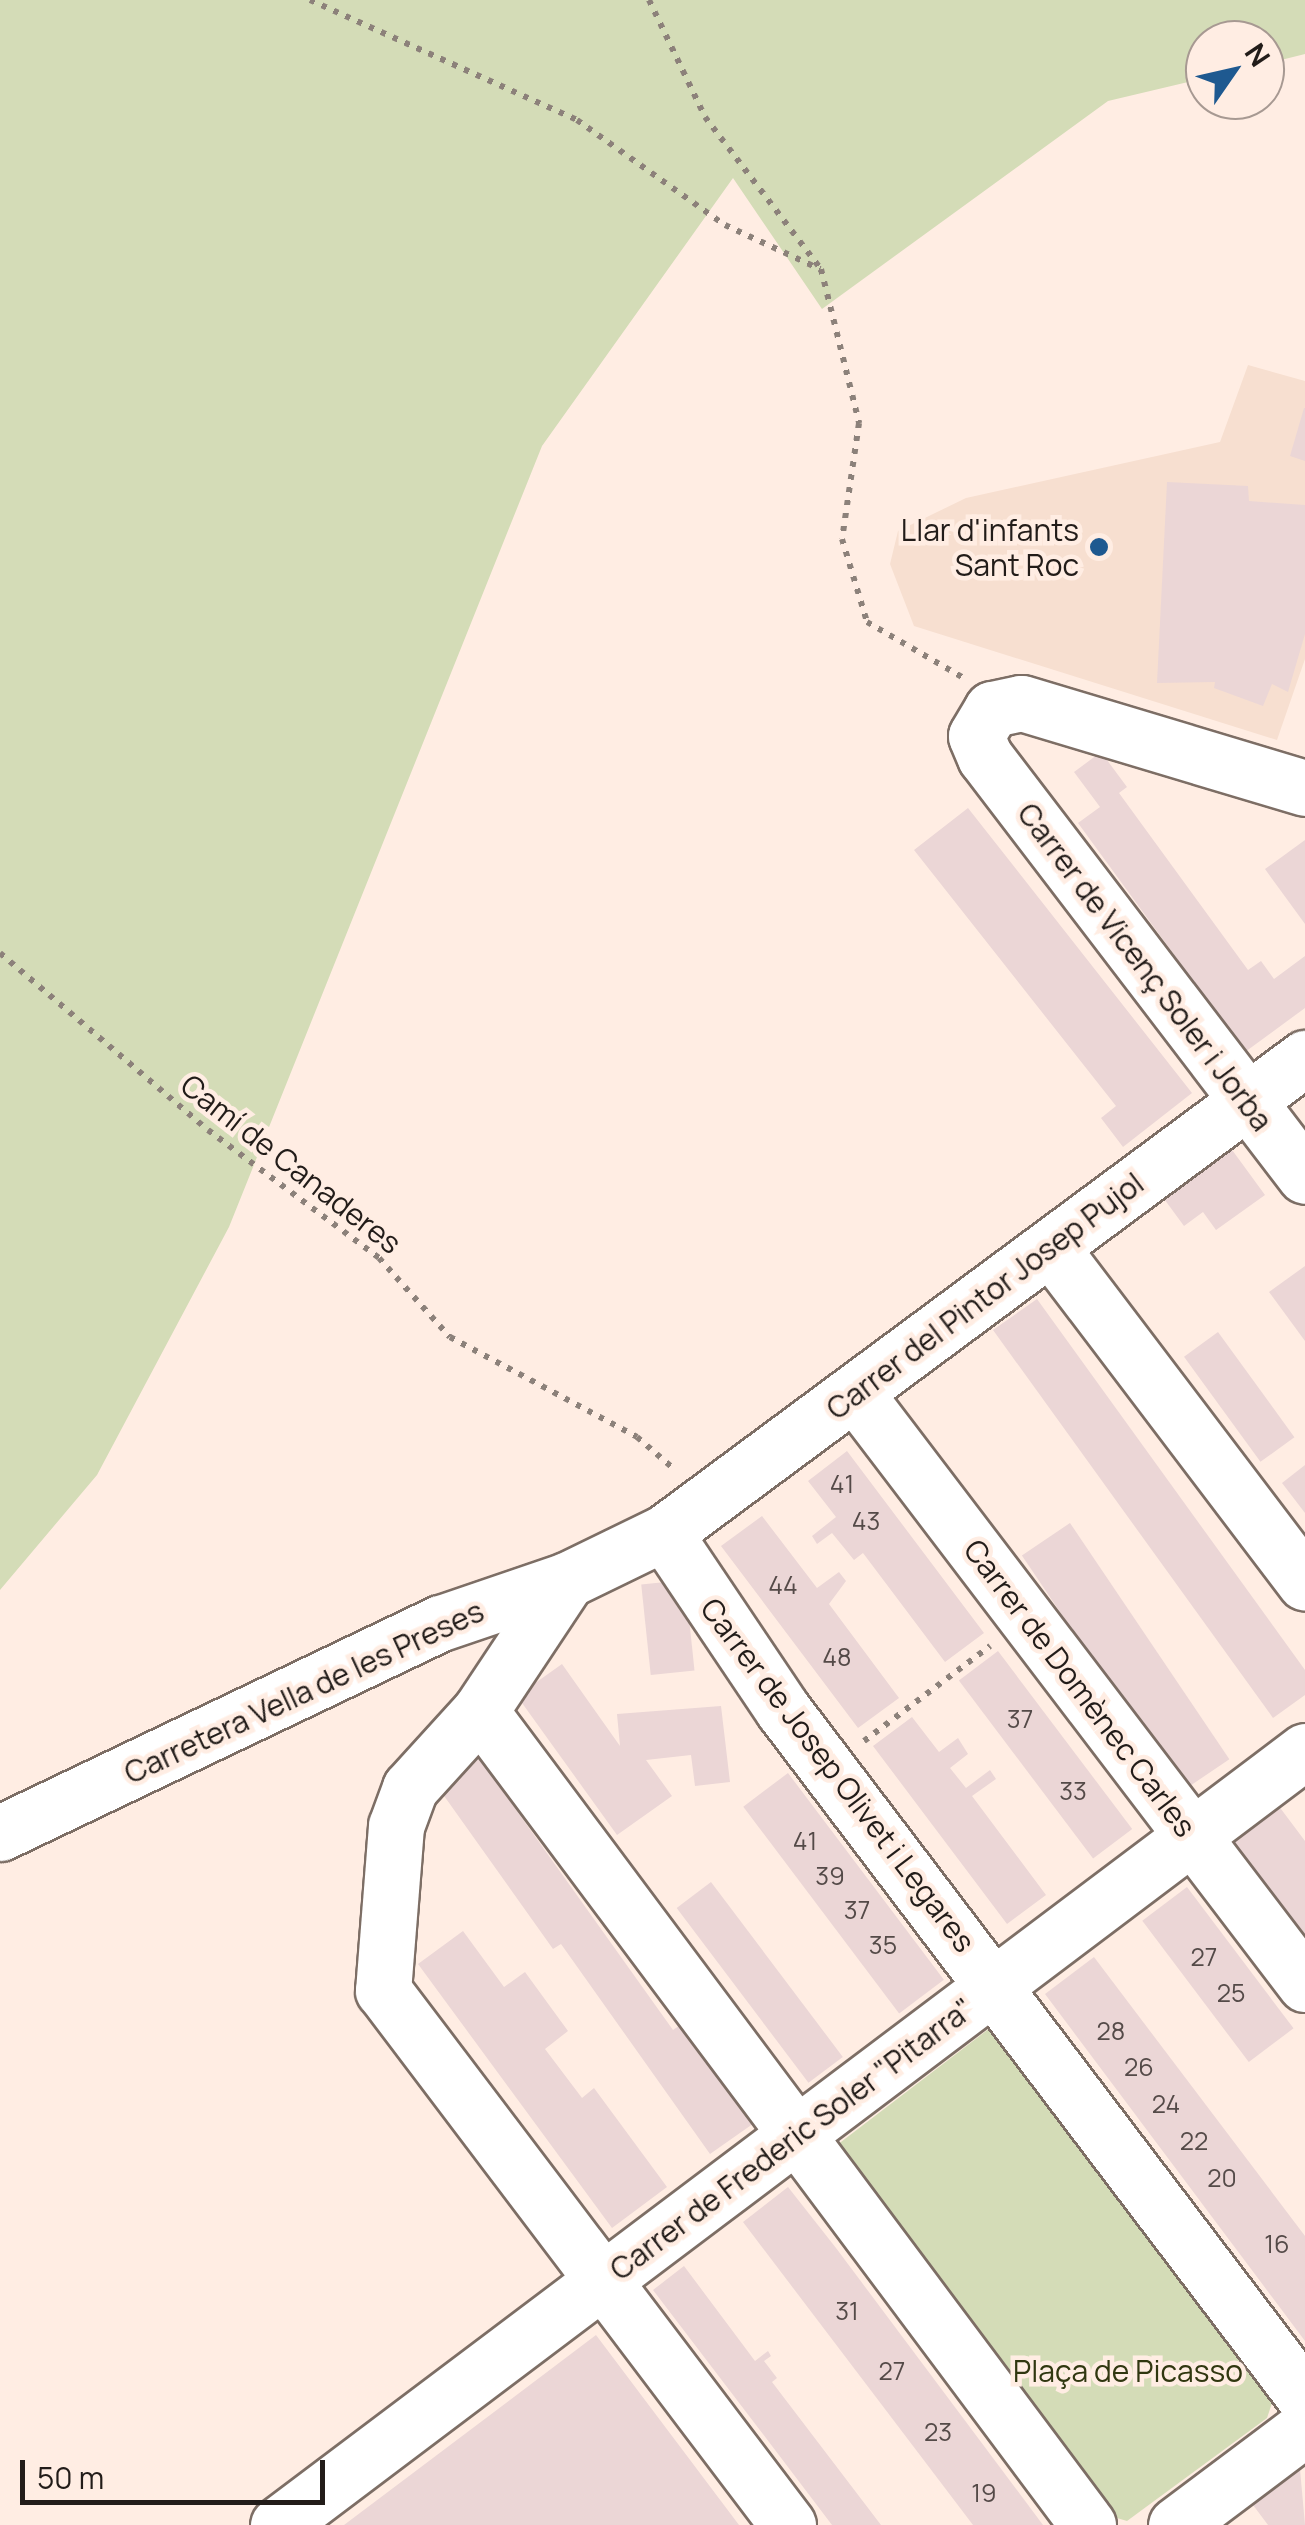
<!DOCTYPE html>
<html>
<head>
<meta charset="utf-8">
<style>
	body { margin:0 }
	#map { position:relative; width:1305px; height:2525px; overflow:hidden; background:#ffede3; font-family:Manrope,sans-serif }
	div>[style] { position:absolute }
	.built>* { inset:0; background:#f7dfd0 }
	.green>* { inset:0; background:#d4dcb7 }
	.building>* { inset:0; background:#ebd6d6; transform-origin:0 0 }
	.path>* { height:6px; margin-top:-3px; transform-origin:0; background:repeating-linear-gradient(90deg,#8c817a 0 5px,transparent 0 13px) }
	.roads { filter:drop-shadow(2px 0 #7d6e65) drop-shadow(-2px 0 #7d6e65) drop-shadow(0 2px #7d6e65) drop-shadow(0 -2px #7d6e65) }
	.minor>* { height:55px; margin:-27.5px; padding:0 27.5px; transform-origin:27.5px; border-radius:27.5px; background:#fff }
	.dots>* { width:28px; height:28px; translate:-50% -50%; box-sizing:border-box; border:5px solid #ffede3; border-radius:50% }
	span { translate:-50% -50%; white-space:nowrap; text-align:center; line-height:1.15; -webkit-text-stroke:9px #ffede3; paint-order:stroke }
	.number-label { font-size:25px; color:#544a48 }
	.number-label span { -webkit-text-stroke-width:0 }
	.poi-label { font-size:30px; color:#221c19 }
	.right { translate:-100% -50%; text-align:right }
	.street-label { font-size:30px; color:#221c19 }
	.park-label { font-size:30px; color:#303710 }
	.north { position:absolute; left:1185px; top:20px; width:100px; height:100px; box-sizing:border-box; background:#ffede3; border:2px solid #a79992; border-radius:50%; rotate:56deg; font-size:28px; font-weight:700; line-height:40px; text-align:center; color:#221c19 }
	.north::after { content:''; display:block; margin:auto; width:35px; height:45px; background:#1e5990; clip-path:polygon(50% 0,100% 100%,50% 72%,0 100%) }
	.scale { position:absolute; left:20px; top:2460px; width:305px; height:45px; box-sizing:border-box; border:5px solid #221c19; border-top:0; padding-left:12px; font-size:30px; line-height:35px; white-space:nowrap; color:#221c19; -webkit-text-stroke:8px #ffede3; paint-order:stroke }
</style>
</head>
<body>
<div id="map">
	<div class="built">
		<i style="clip-path:polygon(1248px 365px,1305px 381px,1305px 659px,1277px 740px,914px 626px,890px 564px,898px 531px,966px 498px,1220px 442px)"></i>
	</div>
	<div class="green">
		<i style="clip-path:polygon(0 0,1305px 0,1305px 54px,1265px 64px,1265px 40px,1205px 40px,1205px 78px,1108px 101px,822px 309px,733px 178px,542px 446px,229px 1227px,97px 1475px,0 1590px)"></i>
		<i style="clip-path:polygon(990px 2028px,1272px 2403px,1267px 2418px,1127px 2521px,1117px 2518px,837px 2145px)"></i>
	</div>
	<div class="building">
		<i style="clip-path:polygon(1304px 408px,1305px 408px,1305px 461px,1290px 456px)"></i>
		<i style="clip-path:polygon(1167px 482px,1248px 486px,1249px 501px,1305px 505px,1305px 634px,1288px 692px,1272px 684px,1263px 706px,1214px 688px,1215px 682px,1157px 683px)"></i>
		<i style="clip-path:polygon(1101px 752px,1127px 787px,1119px 793px,1248px 970px,1261px 961px,1274px 979px,1305px 956px,1305px 1008px,1245px 1052px,1078px 823px,1100px 807px,1074px 772px)"></i>
		<i style="clip-path:polygon(968px 808px,1192px 1093px,1123px 1147px,1101px 1118px,1116px 1106px,914px 850px)"></i>
		<i style="clip-path:polygon(1305px 840px,1305px 924px,1265px 869px)"></i>
		<i style="clip-path:polygon(1227px 1143px,1265px 1195px,1216px 1230px,1203px 1212px,1184px 1226px,1159px 1192px)"></i>
		<i style="clip-path:polygon(1305px 1266px,1305px 1341px,1269px 1292px)"></i>
		<i style="clip-path:polygon(1037px 1299px,1305px 1670px,1305px 1695px,1273px 1718px,993px 1330px)"></i>
		<i style="left:1218px;top:1332px;width:130px;height:42px;rotate:54deg"></i>
		<i style="clip-path:polygon(847px 1451px,984px 1633px,945px 1662px,863px 1553px,854px 1560px,832px 1533px,817px 1544px,812px 1536px,836px 1517px,808px 1481px)"></i>
		<i style="clip-path:polygon(1305px 1465px,1305px 1513px,1282px 1483px)"></i>
		<i style="clip-path:polygon(762px 1516px,817px 1588px,839px 1572px,846px 1581px,829px 1604px,899px 1698px,858px 1728px,721px 1546px)"></i>
		<i style="left:1070px;top:1523px;width:285px;height:58px;rotate:56deg"></i>
		<i style="left:685px;top:1580px;width:91px;height:44px;rotate:84deg"></i>
		<i style="left:998px;top:1651px;width:223px;height:49px;rotate:53deg"></i>
		<i style="clip-path:polygon(562px 1664px,620px 1746px,617px 1714px,721px 1706px,730px 1782px,695px 1786px,691px 1755px,646px 1760px,672px 1796px,617px 1835px,517px 1696px)"></i>
		<i style="clip-path:polygon(912px 1717px,939px 1752px,958px 1738px,968px 1754px,950px 1768px,966px 1788px,990px 1770px,996px 1779px,972px 1796px,1046px 1895px,1007px 1924px,873px 1746px)"></i>
		<i style="clip-path:polygon(472px 1748px,673px 2030px,686px 2021px,757px 2121px,710px 2154px,561px 1944px,553px 1949px,442px 1793px,460px 1780px,449px 1764px)"></i>
		<i style="left:788px;top:1773px;width:259px;height:56px;rotate:53deg"></i>
		<i style="clip-path:polygon(1278px 1805px,1305px 1841px,1305px 1948px,1226px 1845px)"></i>
		<i style="left:711px;top:1882px;width:219px;height:43px;rotate:53deg"></i>
		<i style="left:1187px;top:1887px;width:177px;height:56px;rotate:53deg"></i>
		<i style="clip-path:polygon(463px 1931px,504px 1987px,525px 1972px,568px 2031px,545px 2049px,582px 2098px,594px 2088px,667px 2187px,612px 2228px,418px 1964px)"></i>
		<i style="clip-path:polygon(1094px 1957px,1305px 2236px,1305px 2341px,1045px 1994px)"></i>
		<i style="clip-path:polygon(788px 2187px,836px 2248px,1043px 2525px,973px 2525px,743px 2222px)"></i>
		<i style="clip-path:polygon(684px 2266px,755px 2361px,768px 2351px,771px 2356px,764px 2361px,777px 2378px,772px 2382px,881px 2525px,832px 2525px,769px 2442px,653px 2290px)"></i>
		<i style="clip-path:polygon(596px 2335px,739px 2525px,344px 2525px,425px 2464px)"></i>
		<i style="clip-path:polygon(1300px 2469px,1305px 2525px,1268px 2525px,1253px 2505px)"></i>
	</div>
	<div class="path">
		<i style="left:310px;top:0;width:293px;rotate:24.2deg"></i>
		<i style="left:577px;top:120px;width:181px;rotate:35.4deg"></i>
		<i style="left:725px;top:225px;width:105px;rotate:24.9deg"></i>
		<i style="left:649px;top:0;width:130px;rotate:64.4deg"></i>
		<i style="left:705px;top:117px;width:191px;rotate:52.7deg"></i>
		<i style="left:821px;top:269px;width:159px;rotate:76.1deg"></i>
		<i style="left:859px;top:423px;width:117px;rotate:98.3deg"></i>
		<i style="left:842px;top:539px;width:87px;rotate:73.2deg"></i>
		<i style="left:867px;top:622px;width:110px;rotate:30.1deg"></i>
		<i style="left:0;top:953px;width:273px;rotate:40.4deg"></i>
		<i style="left:208px;top:1130px;width:214px;rotate:36.8deg"></i>
		<i style="left:379px;top:1258px;width:106px;rotate:48.1deg"></i>
		<i style="left:450px;top:1337px;width:212px;rotate:28.1deg"></i>
		<i style="left:637px;top:1437px;width:49px;rotate:40.9deg"></i>
		<i style="left:864px;top:1741px;width:158px;rotate:-37deg"></i>
	</div>
	<div class="roads">
		<div class="minor">
			<i style="left:1305px;top:788px;width:296px;rotate:-163.3deg"></i>
			<i style="left:1021px;top:703px;width:30px;rotate:168deg"></i>
			<i style="left:992px;top:709px;width:31px;rotate:121deg"></i>
			<i style="left:976px;top:736px;width:23px;rotate:67deg"></i>
			<i style="left:985px;top:757px;width:527px;rotate:52.63deg"></i>
			<i style="left:1051px;top:1248px;width:420px;rotate:52.8deg"></i>
			<i style="left:855px;top:1393px;width:743px;rotate:52.71deg"></i>
			<i style="left:664px;top:1533px;width:213px;rotate:56.1deg"></i>
			<i style="left:783px;top:1710px;width:864px;rotate:52.81deg"></i>
			<i style="left:567px;top:1580px;width:157px;rotate:123.6deg"></i>
			<i style="left:480px;top:1711px;width:104px;rotate:132.3deg"></i>
			<i style="left:410px;top:1788px;width:40px;rotate:110.2deg"></i>
			<i style="left:396px;top:1826px;width:165px;rotate:94.5deg"></i>
			<i style="left:383px;top:1990px;width:671px;rotate:52.87deg"></i>
			<i style="left:480px;top:1711px;width:1016px;rotate:53.24deg"></i>
			<i style="left:0;top:1833px;width:488px;rotate:-25.5deg"></i>
			<i style="left:441px;top:1623px;width:133px;rotate:-18.8deg"></i>
			<i style="left:567px;top:1580px;width:108px;rotate:-25.9deg"></i>
			<i style="left:664px;top:1533px;width:798px;rotate:-36.54deg"></i>
			<i style="left:278px;top:2525px;width:1286px;rotate:-37deg"></i>
			<i style="left:1176px;top:2525px;width:161px;rotate:-36.9deg"></i>
		</div>
	</div>
	<div class="dots">
		<i style="left:1099px;top:547px;background:#1e5990"></i>
	</div>
	<div class="number-label">
		<span style="left:842px;top:1484px">41</span>
		<span style="left:866px;top:1521px">43</span>
		<span style="left:783px;top:1585px">44</span>
		<span style="left:837px;top:1657px">48</span>
		<span style="left:1020px;top:1719px">37</span>
		<span style="left:1073px;top:1791px">33</span>
		<span style="left:805px;top:1841px">41</span>
		<span style="left:830px;top:1876px">39</span>
		<span style="left:857px;top:1910px">37</span>
		<span style="left:883px;top:1945px">35</span>
		<span style="left:1204px;top:1957px">27</span>
		<span style="left:1231px;top:1993px">25</span>
		<span style="left:1111px;top:2031px">28</span>
		<span style="left:1139px;top:2067px">26</span>
		<span style="left:1166px;top:2104px">24</span>
		<span style="left:1194px;top:2141px">22</span>
		<span style="left:1222px;top:2178px">20</span>
		<span style="left:1277px;top:2244px">16</span>
		<span style="left:847px;top:2311px">31</span>
		<span style="left:892px;top:2371px">27</span>
		<span style="left:938px;top:2432px">23</span>
		<span style="left:984px;top:2493px">19</span>
	</div>
	<div class="poi-label">
		<span class="right" style="left:1079px;top:547px">Llar d'infants<br>Sant Roc</span>
	</div>
	<div class="street-label">
		<span style="left:1145px;top:967px;rotate:53deg">Carrer de Vicenç Soler i Jorba</span>
		<span style="left:291px;top:1164px;rotate:38deg">Camí de Canaderes</span>
		<span style="left:985px;top:1296px;rotate:-37deg">Carrer del Pintor Josep Pujol</span>
		<span style="left:1080px;top:1688px;rotate:53deg">Carrer de Domènec Carles</span>
		<span style="left:304px;top:1692px;rotate:-25deg">Carretera Vella de les Preses</span>
		<span style="left:838px;top:1775px;rotate:53deg">Carrer de Josep Olivet i Legares</span>
		<span style="left:792px;top:2139px;rotate:-37deg">Carrer de Frederic Soler "Pitarra"</span>
	</div>
	<div class="park-label">
		<span style="left:1128px;top:2371px">Plaça de Picasso</span>
	</div>
	<div class="north">N</div>
	<div class="scale">50 m</div>
</div>
</body>
</html>
